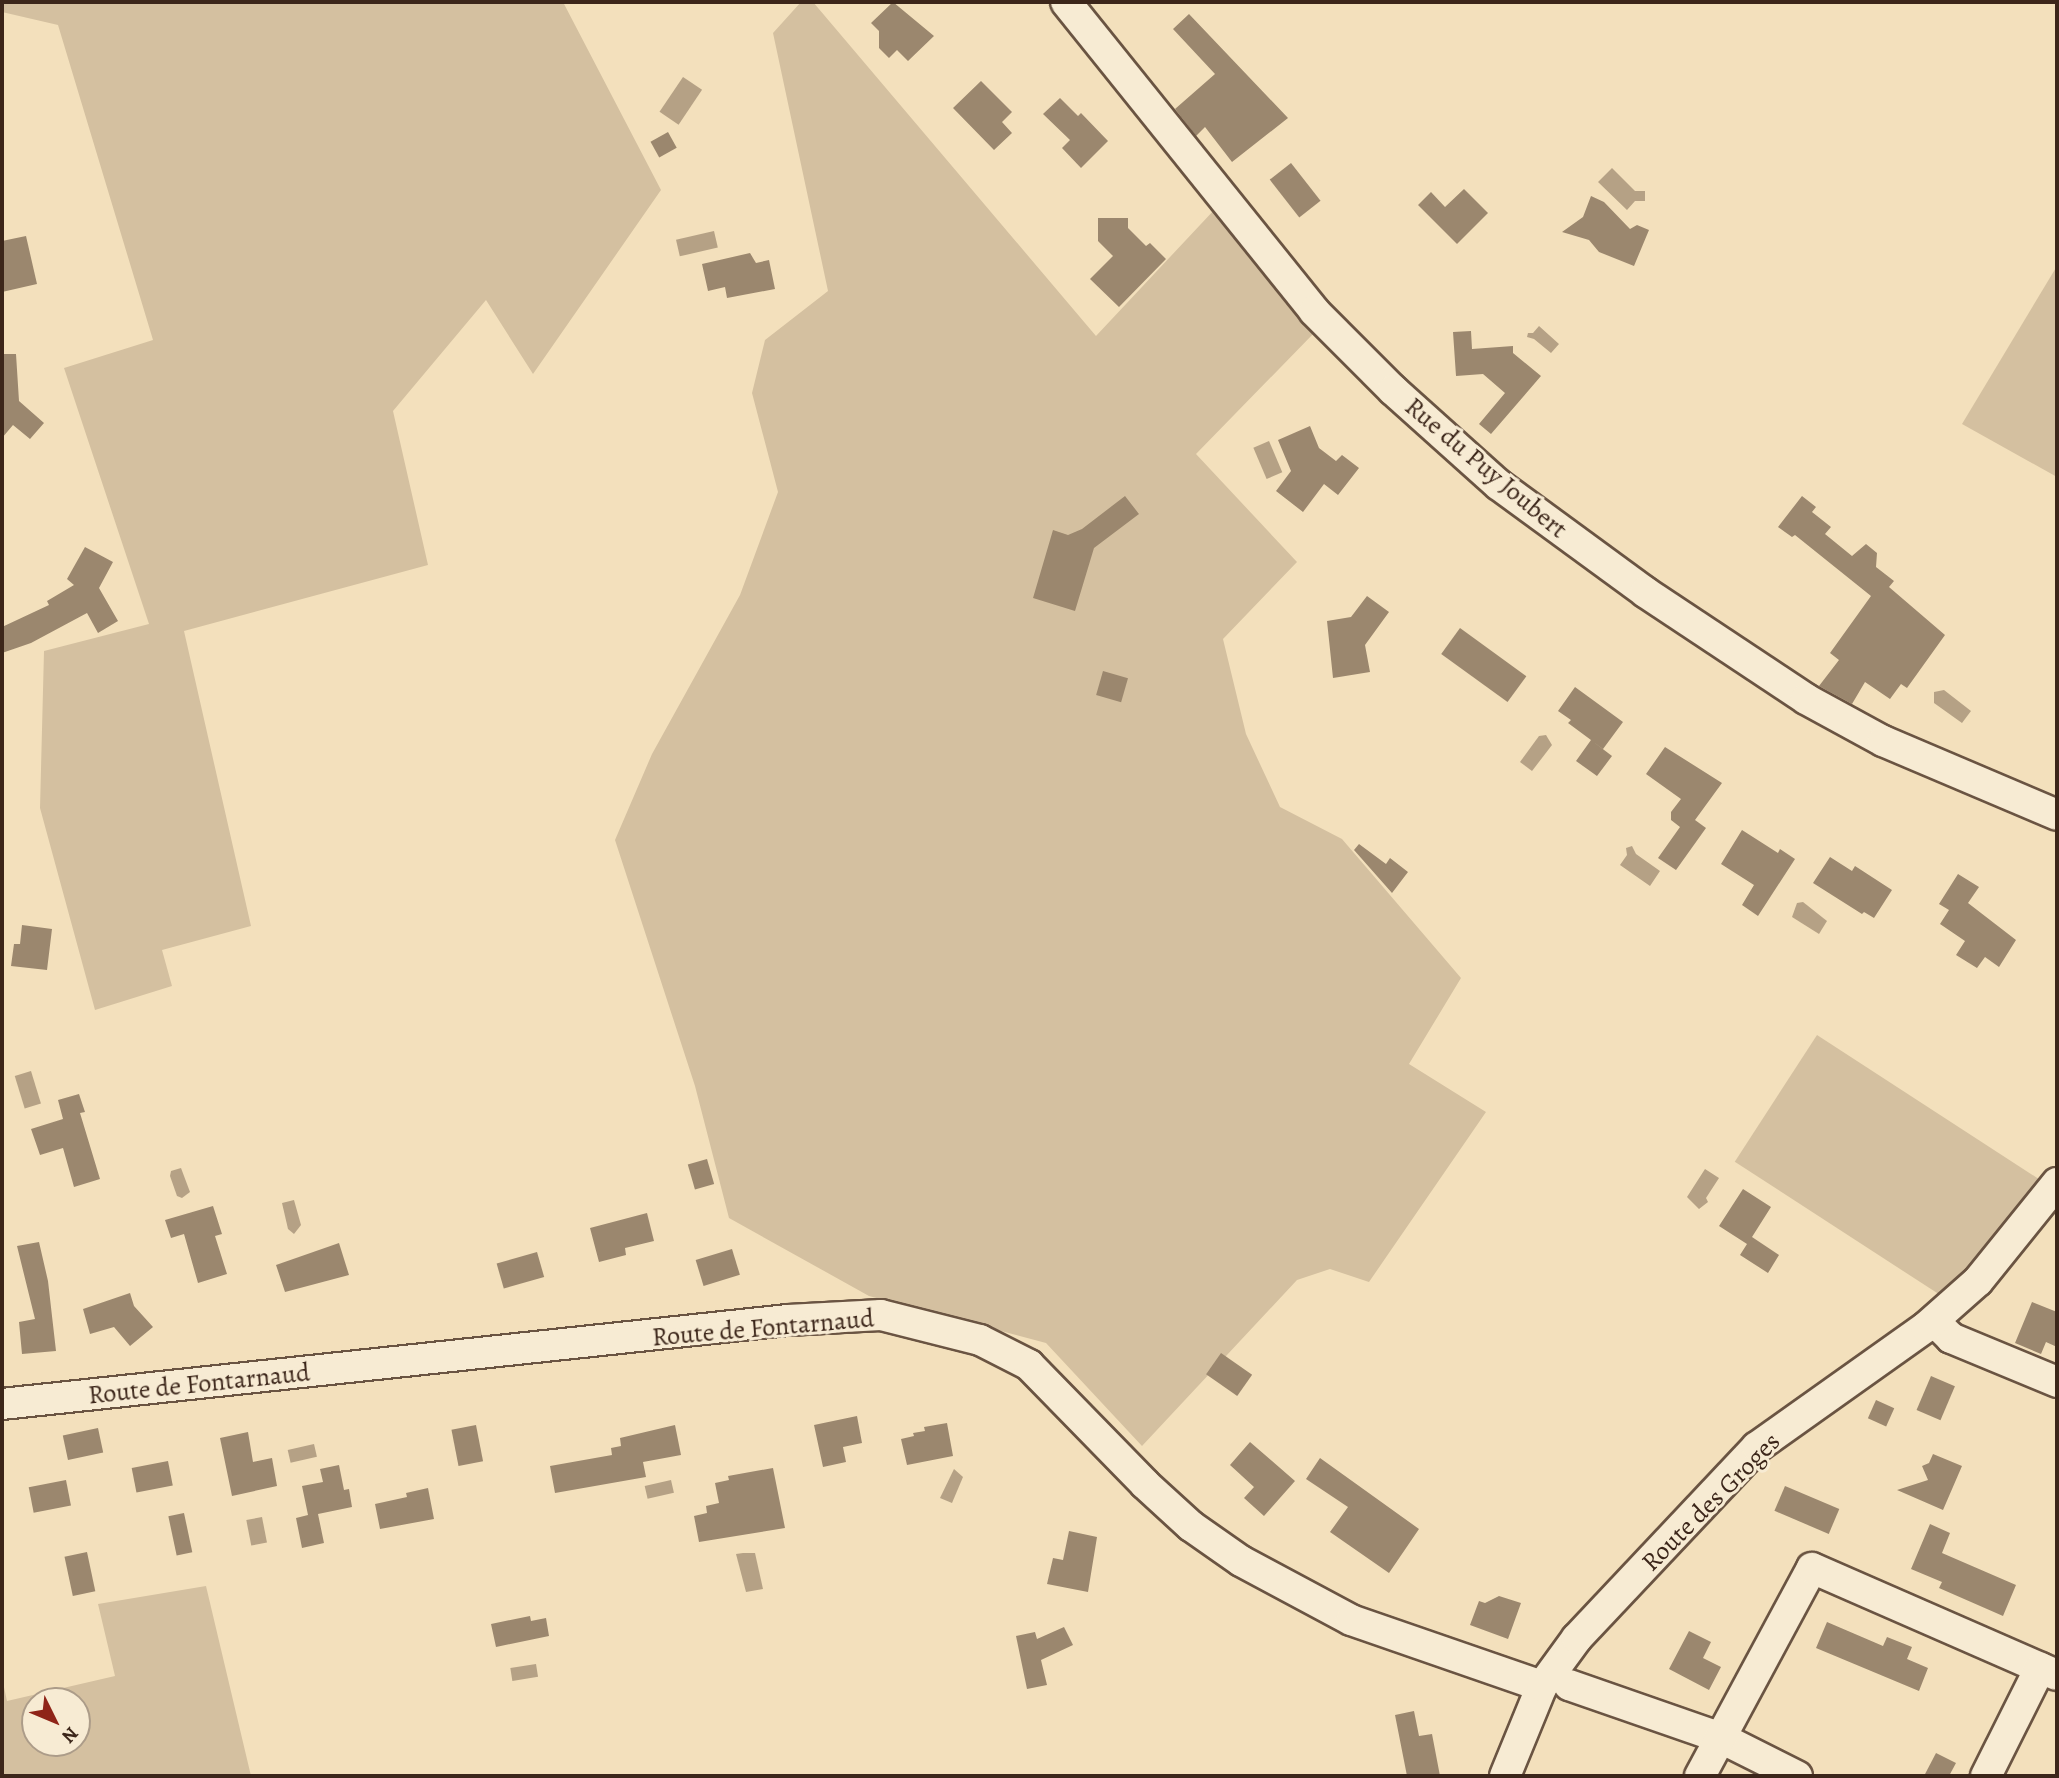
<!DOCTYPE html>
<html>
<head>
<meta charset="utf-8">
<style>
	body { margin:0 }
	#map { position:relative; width:2059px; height:1778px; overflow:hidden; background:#f3e0bc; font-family:Alegreya,serif }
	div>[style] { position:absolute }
	.green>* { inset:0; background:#d4c0a0; transform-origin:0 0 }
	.water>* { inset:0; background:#b5a185; transform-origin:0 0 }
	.building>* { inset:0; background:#9b876e; transform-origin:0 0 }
	.roads { filter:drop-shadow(2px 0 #6a5442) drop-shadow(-2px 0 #6a5442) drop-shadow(0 2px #6a5442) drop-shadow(0 -2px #6a5442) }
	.minor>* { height:30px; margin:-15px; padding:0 15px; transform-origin:15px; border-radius:15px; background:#f7ebd3 }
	span { translate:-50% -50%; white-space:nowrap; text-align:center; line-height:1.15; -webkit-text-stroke:6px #f7ebd3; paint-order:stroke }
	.street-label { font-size:26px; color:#3c261a }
	.frame { position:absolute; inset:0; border:4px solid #3c261a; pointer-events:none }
	.north { position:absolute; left:21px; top:1687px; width:70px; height:70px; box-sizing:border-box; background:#f7ebd3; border:2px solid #ac9c89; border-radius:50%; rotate:133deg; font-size:19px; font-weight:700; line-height:28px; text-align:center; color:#3c261a }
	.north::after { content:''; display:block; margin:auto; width:24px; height:32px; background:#8f2418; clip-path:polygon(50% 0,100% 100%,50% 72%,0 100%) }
</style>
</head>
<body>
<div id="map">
	<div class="green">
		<i style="clip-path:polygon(2px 2px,563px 2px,661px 190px,533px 374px,486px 300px,393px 411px,428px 565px,184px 631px,251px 926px,162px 950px,172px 986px,95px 1010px,40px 808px,44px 651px,149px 624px,64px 368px,153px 340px,58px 25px,2px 12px)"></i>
		<i style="clip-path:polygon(801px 2px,813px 2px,1096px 336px,1215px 209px,1315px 332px,1196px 454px,1297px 562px,1223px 639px,1246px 734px,1280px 807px,1342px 839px,1461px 978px,1409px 1064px,1486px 1112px,1369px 1282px,1330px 1269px,1297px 1280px,1142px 1446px,1046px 1343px,869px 1296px,729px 1218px,695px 1086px,615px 840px,652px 754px,740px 595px,778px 492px,752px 393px,765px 340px,828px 291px,773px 33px)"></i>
		<i style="clip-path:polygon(2057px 266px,2057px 477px,1962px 424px)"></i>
		<i style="left:1817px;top:1035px;width:268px;height:151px;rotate:33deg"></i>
		<i style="clip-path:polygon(evenodd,206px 1586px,251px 1776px,2px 1776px,2px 1678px,7px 1701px,115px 1676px,98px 1604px,206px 1586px,77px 1701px,77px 1743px,35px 1743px,35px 1701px,77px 1701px)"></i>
	</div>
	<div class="water">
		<i style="left:683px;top:77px;width:23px;height:42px;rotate:34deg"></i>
		<i style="clip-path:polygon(1612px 168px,1635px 191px,1645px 191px,1645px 201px,1635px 201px,1627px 210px,1598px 182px)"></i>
		<i style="left:714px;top:231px;width:17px;height:39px;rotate:77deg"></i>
		<i style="clip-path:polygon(1539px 326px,1559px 344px,1551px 353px,1534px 339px,1527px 337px,1528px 333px,1533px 333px)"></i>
		<i style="left:1269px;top:441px;width:34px;height:17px;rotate:67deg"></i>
		<i style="clip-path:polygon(1944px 690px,1971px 711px,1962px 723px,1934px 703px,1934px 692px)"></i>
		<i style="clip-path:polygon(1546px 735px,1552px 745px,1532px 771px,1520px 762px,1539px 736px)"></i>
		<i style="clip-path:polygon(1632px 846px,1636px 854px,1660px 871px,1650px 886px,1620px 865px,1627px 855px,1626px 848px)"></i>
		<i style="clip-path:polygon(1803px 902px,1827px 921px,1819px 934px,1792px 917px,1797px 903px)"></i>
		<i style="left:31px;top:1071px;width:34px;height:17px;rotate:73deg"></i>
		<i style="clip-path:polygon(181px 1168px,190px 1192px,182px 1198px,177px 1196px,170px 1176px,171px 1171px)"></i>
		<i style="clip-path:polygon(1705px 1169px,1719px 1178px,1706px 1198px,1708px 1202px,1699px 1209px,1687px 1197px)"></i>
		<i style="clip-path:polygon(294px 1200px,301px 1225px,294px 1234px,288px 1229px,282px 1203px)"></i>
		<i style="left:314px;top:1444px;width:13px;height:27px;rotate:77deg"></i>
		<i style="clip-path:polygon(954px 1469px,963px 1477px,952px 1503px,940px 1498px)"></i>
		<i style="left:671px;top:1480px;width:13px;height:27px;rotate:77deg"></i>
		<i style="left:262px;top:1517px;width:26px;height:16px;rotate:79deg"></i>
		<i style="clip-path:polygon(743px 1553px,755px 1553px,763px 1589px,746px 1592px,736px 1554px)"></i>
		<i style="left:536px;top:1664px;width:13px;height:26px;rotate:81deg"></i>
	</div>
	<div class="building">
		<i style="clip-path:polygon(893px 2px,934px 36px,908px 61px,897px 50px,889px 58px,879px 48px,879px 31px,871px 23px)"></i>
		<i style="clip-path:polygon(1189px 14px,1288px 118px,1232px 162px,1205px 127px,1196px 136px,1175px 109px,1215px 74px,1173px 29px)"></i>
		<i style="clip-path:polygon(981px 81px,1012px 112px,1002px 122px,1012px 133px,994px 150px,953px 108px)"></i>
		<i style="clip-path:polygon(1060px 98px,1078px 116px,1081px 113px,1108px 141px,1081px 168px,1062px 148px,1070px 140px,1043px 114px)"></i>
		<i style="left:668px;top:132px;width:18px;height:20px;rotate:61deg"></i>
		<i style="left:1291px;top:163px;width:48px;height:27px;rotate:52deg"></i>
		<i style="clip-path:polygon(1464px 189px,1488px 213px,1457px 244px,1418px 205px,1431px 192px,1445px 207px)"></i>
		<i style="clip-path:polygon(1591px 196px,1604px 202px,1630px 229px,1637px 225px,1649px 230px,1634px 266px,1599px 252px,1589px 240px,1562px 232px,1583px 217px)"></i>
		<i style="clip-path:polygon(1098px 218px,1128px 218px,1128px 228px,1146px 246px,1150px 243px,1166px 259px,1119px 307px,1090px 279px,1113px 256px,1098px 241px)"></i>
		<i style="clip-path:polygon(26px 236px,37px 284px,2px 292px,2px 241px)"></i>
		<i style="clip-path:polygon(750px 253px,756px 263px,769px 260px,775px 289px,727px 298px,725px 287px,708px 291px,702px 264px)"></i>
		<i style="clip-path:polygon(1471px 331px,1472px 349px,1513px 346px,1513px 353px,1541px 376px,1491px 434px,1479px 424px,1505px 393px,1483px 374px,1456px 376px,1453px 332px)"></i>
		<i style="clip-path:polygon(2px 354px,16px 354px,19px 401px,44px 423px,30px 439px,13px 425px,2px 438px)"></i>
		<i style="clip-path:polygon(1310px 426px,1319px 448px,1336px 461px,1342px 455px,1359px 468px,1338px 495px,1324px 484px,1303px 512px,1276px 491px,1291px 471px,1278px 440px)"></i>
		<i style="clip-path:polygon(1125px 496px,1139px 514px,1094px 548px,1075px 611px,1033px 598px,1053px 530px,1068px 535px,1082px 529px)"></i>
		<i style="clip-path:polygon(1802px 496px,1816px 507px,1812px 512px,1831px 527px,1825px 534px,1852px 556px,1866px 544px,1877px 553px,1876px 567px,1894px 581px,1889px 587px,1945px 635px,1907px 688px,1901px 684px,1890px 699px,1865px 682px,1852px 704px,1819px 686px,1839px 660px,1830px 653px,1871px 596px,1795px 535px,1792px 537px,1778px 527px)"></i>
		<i style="clip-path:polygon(85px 547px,113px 562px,99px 588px,118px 621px,98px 633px,87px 613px,31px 643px,2px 653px,2px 627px,49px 605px,47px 601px,74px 585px,67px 579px)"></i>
		<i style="clip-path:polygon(1367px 596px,1389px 612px,1365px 645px,1370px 672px,1333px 678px,1327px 621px,1351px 617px)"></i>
		<i style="left:1460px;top:628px;width:82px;height:32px;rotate:36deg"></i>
		<i style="left:1103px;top:671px;width:26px;height:25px;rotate:16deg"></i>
		<i style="clip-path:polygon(1575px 687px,1623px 722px,1603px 749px,1591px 740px,1612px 756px,1597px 776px,1576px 761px,1591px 740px,1568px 723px,1571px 720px,1558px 711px)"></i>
		<i style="clip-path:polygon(1665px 747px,1722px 783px,1695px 820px,1706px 828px,1676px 870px,1658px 858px,1680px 827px,1671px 820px,1671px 812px,1681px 799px,1646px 774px)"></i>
		<i style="clip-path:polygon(1742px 830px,1778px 853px,1780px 849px,1795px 859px,1758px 916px,1742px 905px,1754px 885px,1721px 864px)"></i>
		<i style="clip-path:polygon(1359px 844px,1386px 864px,1390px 858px,1408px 872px,1392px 893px,1354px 850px)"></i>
		<i style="clip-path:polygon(1830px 857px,1852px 871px,1855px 866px,1892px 890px,1874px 918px,1864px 912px,1862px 914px,1813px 883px)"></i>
		<i style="clip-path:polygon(1958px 874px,1979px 887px,1968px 903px,2016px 940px,1999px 967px,1985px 957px,1977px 968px,1956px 955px,1965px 941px,1940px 924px,1949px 910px,1939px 904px)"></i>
		<i style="clip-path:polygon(22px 925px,52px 929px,47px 970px,11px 966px,14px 944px,20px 944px)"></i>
		<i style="clip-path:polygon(79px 1094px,85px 1112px,80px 1113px,100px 1179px,74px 1187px,63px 1148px,40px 1155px,31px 1129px,63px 1119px,58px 1100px)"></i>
		<i style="left:707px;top:1159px;width:26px;height:20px;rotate:74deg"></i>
		<i style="clip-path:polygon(1743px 1189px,1771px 1207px,1752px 1237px,1779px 1255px,1768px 1273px,1740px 1255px,1747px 1244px,1719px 1226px)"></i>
		<i style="clip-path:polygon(213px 1206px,222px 1234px,215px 1236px,227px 1274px,198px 1283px,184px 1234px,171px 1238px,165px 1220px)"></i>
		<i style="clip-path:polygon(647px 1213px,654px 1241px,625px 1248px,626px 1255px,599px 1262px,590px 1228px)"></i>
		<i style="clip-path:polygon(39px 1242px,48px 1281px,56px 1351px,22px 1354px,19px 1322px,35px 1319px,17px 1246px)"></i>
		<i style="clip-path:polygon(339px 1243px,349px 1275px,285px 1292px,276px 1265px)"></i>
		<i style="left:732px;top:1249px;width:27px;height:38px;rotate:73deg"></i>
		<i style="left:537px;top:1252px;width:26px;height:42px;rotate:74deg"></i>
		<i style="clip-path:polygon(130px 1293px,134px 1306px,153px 1327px,130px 1346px,114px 1327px,90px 1334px,83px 1309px)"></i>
		<i style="clip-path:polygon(2032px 1302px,2057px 1312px,2057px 1347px,2046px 1342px,2041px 1354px,2015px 1343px)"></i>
		<i style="left:1221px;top:1353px;width:38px;height:26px;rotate:35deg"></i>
		<i style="left:1931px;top:1376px;width:26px;height:37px;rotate:23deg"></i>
		<i style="left:1876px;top:1400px;width:20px;height:20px;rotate:24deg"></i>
		<i style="clip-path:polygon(857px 1416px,862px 1443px,843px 1447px,846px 1462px,823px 1467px,814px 1425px)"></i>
		<i style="clip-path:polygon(947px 1423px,953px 1456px,907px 1465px,901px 1439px,914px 1436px,913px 1433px,925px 1431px,924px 1427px)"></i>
		<i style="left:476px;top:1425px;width:37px;height:25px;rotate:79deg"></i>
		<i style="clip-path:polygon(675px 1425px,681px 1455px,643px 1462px,646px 1477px,555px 1493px,550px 1466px,612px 1455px,611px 1448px,621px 1446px,620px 1438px)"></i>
		<i style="left:98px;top:1428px;width:25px;height:36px;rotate:78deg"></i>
		<i style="clip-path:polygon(248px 1432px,253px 1462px,272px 1458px,277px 1486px,232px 1496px,220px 1438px)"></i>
		<i style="clip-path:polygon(1250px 1442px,1295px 1481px,1264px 1516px,1244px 1498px,1254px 1487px,1230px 1465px)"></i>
		<i style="clip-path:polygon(1933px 1454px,1962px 1466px,1943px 1510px,1897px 1490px,1928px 1480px,1922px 1466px,1929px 1463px)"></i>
		<i style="clip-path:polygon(1320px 1458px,1419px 1529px,1389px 1573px,1330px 1532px,1348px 1507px,1306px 1479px)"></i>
		<i style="left:168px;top:1461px;width:25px;height:37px;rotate:79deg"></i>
		<i style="clip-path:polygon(339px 1465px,344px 1490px,349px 1489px,352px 1507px,318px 1514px,324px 1543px,302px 1548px,296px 1518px,308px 1515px,302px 1486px,323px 1482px,320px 1469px)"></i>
		<i style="clip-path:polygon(773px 1468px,785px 1528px,699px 1542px,694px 1516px,707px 1513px,706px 1506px,719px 1503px,715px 1483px,729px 1480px,728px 1476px)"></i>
		<i style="left:66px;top:1480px;width:26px;height:38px;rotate:79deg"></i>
		<i style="left:1785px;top:1486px;width:59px;height:27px;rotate:23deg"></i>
		<i style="clip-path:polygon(428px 1488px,434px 1519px,380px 1529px,375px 1504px,407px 1497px,406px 1493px)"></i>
		<i style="left:184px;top:1513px;width:40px;height:16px;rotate:78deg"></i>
		<i style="clip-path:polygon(1930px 1524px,1950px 1533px,1942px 1553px,2016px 1585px,2003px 1616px,1939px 1588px,1942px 1582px,1911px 1569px)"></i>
		<i style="clip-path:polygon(1069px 1531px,1097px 1537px,1088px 1592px,1047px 1584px,1053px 1558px,1063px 1560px)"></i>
		<i style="left:87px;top:1552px;width:40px;height:23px;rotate:78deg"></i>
		<i style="clip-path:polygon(1499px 1596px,1521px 1603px,1508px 1639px,1470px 1625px,1479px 1601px,1485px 1603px)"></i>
		<i style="clip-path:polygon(530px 1616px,531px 1621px,546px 1618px,549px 1636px,496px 1647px,491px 1624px)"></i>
		<i style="clip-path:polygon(1827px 1622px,1883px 1646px,1887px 1637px,1912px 1647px,1907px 1659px,1928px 1668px,1919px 1691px,1816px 1648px)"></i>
		<i style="clip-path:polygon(1064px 1627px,1073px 1645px,1041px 1660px,1047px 1685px,1027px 1689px,1016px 1636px,1035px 1632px,1037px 1639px)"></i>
		<i style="clip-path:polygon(1689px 1631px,1711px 1642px,1703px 1658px,1721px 1667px,1709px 1690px,1669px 1669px)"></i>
		<i style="clip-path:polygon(1414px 1711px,1419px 1736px,1432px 1734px,1440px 1776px,1407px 1776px,1395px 1715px)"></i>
		<i style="clip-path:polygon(1936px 1753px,1956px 1763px,1949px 1776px,1924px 1776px)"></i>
	</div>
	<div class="roads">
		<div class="minor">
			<i style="left:1066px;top:2px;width:396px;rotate:51.2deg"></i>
			<i style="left:1314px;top:311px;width:112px;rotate:45deg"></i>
			<i style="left:1393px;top:390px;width:142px;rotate:41.9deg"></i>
			<i style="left:1499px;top:485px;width:181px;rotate:36.2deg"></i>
			<i style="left:1645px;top:592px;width:193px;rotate:33.6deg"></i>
			<i style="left:1806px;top:699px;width:88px;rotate:28.6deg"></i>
			<i style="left:1883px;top:741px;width:189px;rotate:23deg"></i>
			<i style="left:1934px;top:1321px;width:24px;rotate:45deg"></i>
			<i style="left:1951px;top:1338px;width:115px;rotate:22.5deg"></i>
			<i style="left:2px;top:1404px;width:790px;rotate:-6.1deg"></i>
			<i style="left:788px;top:1320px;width:93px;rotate:-3.1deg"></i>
			<i style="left:881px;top:1315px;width:102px;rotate:14.2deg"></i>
			<i style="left:980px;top:1340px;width:55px;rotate:27deg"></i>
			<i style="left:1029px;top:1365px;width:166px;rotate:45.7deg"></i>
			<i style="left:1145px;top:1484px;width:62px;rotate:42.4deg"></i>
			<i style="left:1191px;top:1526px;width:61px;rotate:35deg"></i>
			<i style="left:1241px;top:1561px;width:125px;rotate:28.2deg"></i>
			<i style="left:1351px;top:1620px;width:202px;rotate:19.1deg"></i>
			<i style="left:1569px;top:1685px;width:161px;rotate:19.2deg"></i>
			<i style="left:1721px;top:1738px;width:85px;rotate:26.6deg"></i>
			<i style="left:1505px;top:1776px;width:97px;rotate:-67.7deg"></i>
			<i style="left:1542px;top:1686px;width:59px;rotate:-53.9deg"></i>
			<i style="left:1577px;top:1638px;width:262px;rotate:-46.7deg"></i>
			<i style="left:1757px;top:1447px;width:207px;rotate:-35.4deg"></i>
			<i style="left:1926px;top:1327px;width:69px;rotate:-41.5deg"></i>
			<i style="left:1978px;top:1281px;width:126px;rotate:-51.1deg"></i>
			<i style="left:1700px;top:1776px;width:236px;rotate:-61.7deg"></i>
			<i style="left:1812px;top:1568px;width:267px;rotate:23.6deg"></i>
			<i style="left:1986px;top:1776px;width:121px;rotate:-63.4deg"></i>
		</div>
	</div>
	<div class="street-label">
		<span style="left:1486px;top:468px;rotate:40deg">Rue du Puy Joubert</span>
		<span style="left:763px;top:1328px;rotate:-5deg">Route de Fontarnaud</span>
		<span style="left:199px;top:1384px;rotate:-6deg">Route de Fontarnaud</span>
		<span style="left:1711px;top:1502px;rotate:-45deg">Route des Groges</span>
	</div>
	<div class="frame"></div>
	<div class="north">N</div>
</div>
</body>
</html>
